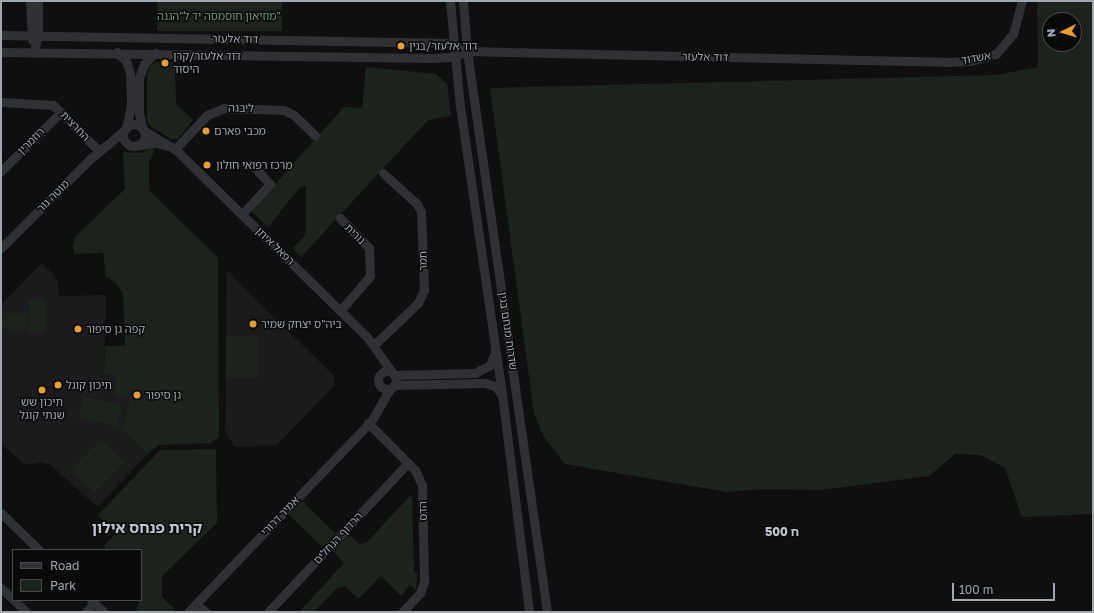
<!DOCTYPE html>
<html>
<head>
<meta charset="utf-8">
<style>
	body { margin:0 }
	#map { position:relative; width:1094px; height:613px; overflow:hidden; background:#0f0f10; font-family:"Golos Text","Noto Sans Hebrew",sans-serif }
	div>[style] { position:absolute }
	.built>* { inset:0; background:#1b1b1d }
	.green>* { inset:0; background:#1c231c; transform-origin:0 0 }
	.minor>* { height:9px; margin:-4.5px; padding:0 4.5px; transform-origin:4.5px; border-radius:4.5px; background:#303135 }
	.minor>.ring { margin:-4.5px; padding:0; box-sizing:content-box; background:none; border:9px solid #303135; border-radius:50% }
	.dots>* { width:11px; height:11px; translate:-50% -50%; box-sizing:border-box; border:2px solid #0a0a0b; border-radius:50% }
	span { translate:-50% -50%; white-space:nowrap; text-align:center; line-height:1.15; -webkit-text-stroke:3px #0a0a0b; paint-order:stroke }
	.park-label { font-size:11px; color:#789b78 }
	.street-label { font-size:11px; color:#a0a7b1 }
	.poi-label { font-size:11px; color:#a0a7b1 }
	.left { translate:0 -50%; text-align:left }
	.neighbourhood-label { font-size:12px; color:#c1c5cd; font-weight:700 }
	.district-label { font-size:15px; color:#c1c5cd; font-weight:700 }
	.frame { position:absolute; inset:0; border:2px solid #a0a7b1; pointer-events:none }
	.legend { position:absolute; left:12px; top:549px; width:130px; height:52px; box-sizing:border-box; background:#0a0a0b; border:1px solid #46494d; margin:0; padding:5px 7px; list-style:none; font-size:12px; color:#a0a7b1 }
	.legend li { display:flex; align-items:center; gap:8px; height:20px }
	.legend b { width:20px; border:1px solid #46494d }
	.north { position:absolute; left:1042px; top:12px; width:40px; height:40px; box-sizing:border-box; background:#0a0a0b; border:1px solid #46494d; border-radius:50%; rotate:265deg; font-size:11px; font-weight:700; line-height:16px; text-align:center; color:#a0a7b1 }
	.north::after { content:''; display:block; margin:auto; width:14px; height:18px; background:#e99d2e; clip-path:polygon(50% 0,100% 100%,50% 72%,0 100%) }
	.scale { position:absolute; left:952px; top:583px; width:103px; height:18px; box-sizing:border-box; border:2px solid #a0a7b1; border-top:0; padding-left:5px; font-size:12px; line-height:14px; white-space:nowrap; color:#a0a7b1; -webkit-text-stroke:3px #0a0a0b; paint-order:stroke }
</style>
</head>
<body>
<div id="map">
	<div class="built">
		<i style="clip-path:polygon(42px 263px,57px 278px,59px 296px,106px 295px,104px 373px,116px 376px,130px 398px,122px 429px,148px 454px,99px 505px,95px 505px,51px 465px,41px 462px,26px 465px,3px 446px,1px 447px,1px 305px)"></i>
		<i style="clip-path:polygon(227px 271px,334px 376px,334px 386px,277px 445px,235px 447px,225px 432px)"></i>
	</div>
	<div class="green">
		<i style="left:157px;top:1px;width:125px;height:30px"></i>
		<i style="clip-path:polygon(evenodd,1037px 1px,1093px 1px,1093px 514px,1022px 517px,1005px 468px,981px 455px,955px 454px,929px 476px,821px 490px,763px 489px,727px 492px,565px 464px,544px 437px,534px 414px,490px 88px,996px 75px,1038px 67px,1037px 1px,1050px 20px,1074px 20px,1074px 44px,1050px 44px,1050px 20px)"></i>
		<i style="clip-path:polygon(156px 62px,175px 62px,176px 104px,193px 120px,178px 139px,171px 139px,152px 127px,147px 121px,147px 74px,150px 66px)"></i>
		<i style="clip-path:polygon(366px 67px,436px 74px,447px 84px,451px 116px,428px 120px,301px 257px,293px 248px,306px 234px,306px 186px,300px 187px,268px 227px,251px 211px,344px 107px,362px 108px)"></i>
		<i style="clip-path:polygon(150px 149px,155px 149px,149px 162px,149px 190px,218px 258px,219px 438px,210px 443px,159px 445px,148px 454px,122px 429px,130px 398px,114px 395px,116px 376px,104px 374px,105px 346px,125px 346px,123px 293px,115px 282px,106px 277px,103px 253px,74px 254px,73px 245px,76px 236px,125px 189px,123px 152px,141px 153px)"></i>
		<i style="left:46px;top:300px;width:32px;height:17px;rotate:90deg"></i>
		<i style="left:26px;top:313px;width:16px;height:25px;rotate:90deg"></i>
		<i style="left:226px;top:336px;width:32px;height:42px"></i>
		<i style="left:83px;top:396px;width:40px;height:22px;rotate:13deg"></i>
		<i style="left:101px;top:439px;width:34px;height:43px;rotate:45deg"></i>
		<i style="clip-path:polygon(216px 449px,217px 523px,162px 576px,162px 597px,175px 609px,171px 612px,136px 612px,139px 600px,141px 600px,141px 550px,107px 550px,104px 546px,116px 533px,98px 515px,160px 450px)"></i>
		<i style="clip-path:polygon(412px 494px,414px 572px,418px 573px,416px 590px,410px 585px,401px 596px,381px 576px,358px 599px,345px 586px,337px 588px,314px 612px,299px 612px,344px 563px,332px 550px,348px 534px,359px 544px,366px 543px)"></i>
		<i style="left:301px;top:500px;width:49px;height:19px;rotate:44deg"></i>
	</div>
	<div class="minor">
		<i style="left:30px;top:1px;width:39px;rotate:87deg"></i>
		<i style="left:450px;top:1px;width:105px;rotate:84.6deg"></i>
		<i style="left:460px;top:106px;width:291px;rotate:81.7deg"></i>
		<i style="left:502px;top:394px;width:220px;rotate:82.9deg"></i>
		<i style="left:463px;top:1px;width:50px;rotate:85.4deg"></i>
		<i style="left:467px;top:51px;width:567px;rotate:81.88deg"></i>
		<i style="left:1px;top:35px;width:452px;rotate:1deg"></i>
		<i style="left:453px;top:43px;width:16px;rotate:30deg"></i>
		<i style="left:34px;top:51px;width:16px;rotate:-76deg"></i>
		<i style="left:38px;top:35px;width:34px;rotate:-90deg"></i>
		<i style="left:1px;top:52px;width:431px;rotate:0.8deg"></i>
		<i style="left:432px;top:58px;width:22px;rotate:-3deg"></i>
		<i style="left:454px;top:57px;width:14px;rotate:-25deg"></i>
		<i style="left:467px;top:51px;width:477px;rotate:1.3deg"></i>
		<i style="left:944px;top:62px;width:27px;rotate:-2deg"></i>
		<i style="left:971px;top:61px;width:26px;rotate:-16deg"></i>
		<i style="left:996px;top:54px;width:26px;rotate:-50deg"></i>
		<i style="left:1013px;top:34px;width:34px;rotate:-75deg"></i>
		<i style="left:117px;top:52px;width:13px;rotate:45deg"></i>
		<i style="left:126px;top:61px;width:13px;rotate:72deg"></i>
		<i style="left:130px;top:73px;width:32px;rotate:88deg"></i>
		<i style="left:131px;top:105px;width:24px;rotate:102deg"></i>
		<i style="left:1px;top:102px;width:52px;rotate:3.3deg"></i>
		<i style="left:53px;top:105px;width:65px;rotate:45deg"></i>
		<i class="ring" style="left:123px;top:124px;width:13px;height:13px"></i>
		<i style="left:142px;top:128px;width:16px;rotate:-101deg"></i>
		<i style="left:139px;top:112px;width:34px;rotate:-90deg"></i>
		<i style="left:139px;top:78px;width:15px;rotate:-70deg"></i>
		<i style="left:144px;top:64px;width:16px;rotate:-45deg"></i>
		<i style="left:143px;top:130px;width:37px;rotate:31deg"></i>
		<i style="left:175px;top:149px;width:269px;rotate:44.4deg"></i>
		<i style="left:367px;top:337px;width:43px;rotate:54.5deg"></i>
		<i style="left:140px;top:145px;width:16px;rotate:-7deg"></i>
		<i style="left:156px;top:143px;width:12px;rotate:14deg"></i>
		<i style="left:175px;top:149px;width:47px;rotate:-46.7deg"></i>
		<i style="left:207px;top:115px;width:18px;rotate:-22deg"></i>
		<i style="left:224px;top:108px;width:60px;rotate:1.9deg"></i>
		<i style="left:284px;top:110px;width:11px;rotate:27deg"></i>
		<i style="left:294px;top:115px;width:29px;rotate:44deg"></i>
		<i style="left:1px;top:171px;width:84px;rotate:-44.5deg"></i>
		<i style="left:242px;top:214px;width:41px;rotate:-47deg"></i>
		<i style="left:270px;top:184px;width:21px;rotate:-133deg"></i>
		<i style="left:340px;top:218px;width:42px;rotate:46deg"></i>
		<i style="left:369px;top:248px;width:28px;rotate:88deg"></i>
		<i style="left:370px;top:276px;width:46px;rotate:130.6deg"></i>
		<i style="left:1px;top:248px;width:126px;rotate:-45deg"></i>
		<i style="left:90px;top:159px;width:44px;rotate:-39.5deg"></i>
		<i style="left:374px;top:345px;width:61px;rotate:-43.7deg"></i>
		<i style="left:418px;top:303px;width:14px;rotate:-65deg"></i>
		<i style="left:424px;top:290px;width:78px;rotate:-92.2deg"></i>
		<i style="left:421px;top:212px;width:9px;rotate:-117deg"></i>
		<i style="left:417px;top:204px;width:46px;rotate:-137.6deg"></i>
		<i class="ring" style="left:378px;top:371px;width:9px;height:9px"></i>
		<i style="left:394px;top:375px;width:81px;rotate:-1.4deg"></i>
		<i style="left:475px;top:373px;width:17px;rotate:-28deg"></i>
		<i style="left:490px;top:365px;width:14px;rotate:-69deg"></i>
		<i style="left:394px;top:385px;width:91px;rotate:-1.3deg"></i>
		<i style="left:485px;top:383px;width:10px;rotate:17deg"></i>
		<i style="left:495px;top:386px;width:11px;rotate:52deg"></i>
		<i style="left:368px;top:423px;width:66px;rotate:45deg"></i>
		<i style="left:415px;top:470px;width:17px;rotate:65deg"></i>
		<i style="left:422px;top:485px;width:96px;rotate:88.8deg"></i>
		<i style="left:424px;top:581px;width:13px;rotate:108deg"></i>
		<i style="left:420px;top:593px;width:26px;rotate:133deg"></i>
		<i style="left:1px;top:513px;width:53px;rotate:44.2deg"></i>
		<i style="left:1px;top:588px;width:16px;rotate:43deg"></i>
		<i style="left:14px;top:600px;width:17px;rotate:45deg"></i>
		<i style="left:91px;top:600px;width:18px;rotate:43deg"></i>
		<i style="left:196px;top:604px;width:13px;rotate:39deg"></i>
		<i style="left:86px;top:612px;width:12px;rotate:-48deg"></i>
		<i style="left:188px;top:612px;width:266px;rotate:-46.2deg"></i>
		<i style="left:372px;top:420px;width:36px;rotate:-60deg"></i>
		<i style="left:268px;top:612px;width:204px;rotate:-46.8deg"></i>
	</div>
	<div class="dots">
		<i style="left:401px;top:46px;background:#e99d2e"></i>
		<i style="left:165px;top:63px;background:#e99d2e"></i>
		<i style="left:206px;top:131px;background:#e99d2e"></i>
		<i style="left:207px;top:165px;background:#e99d2e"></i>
		<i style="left:253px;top:324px;background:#e99d2e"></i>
		<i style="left:78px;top:329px;background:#e99d2e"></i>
		<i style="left:58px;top:385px;background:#e99d2e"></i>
		<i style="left:42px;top:390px;background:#e99d2e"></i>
		<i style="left:137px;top:395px;background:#e99d2e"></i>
	</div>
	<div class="park-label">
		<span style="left:219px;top:16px">מוזיאון חוסמסה יד ל"הגנה"</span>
	</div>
	<div class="street-label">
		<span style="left:235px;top:39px;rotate:1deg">דוד אלעזר</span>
		<span style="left:705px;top:57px;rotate:1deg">דוד אלעזר</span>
		<span style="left:976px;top:58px;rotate:-10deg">אשדוד</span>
		<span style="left:241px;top:108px;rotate:1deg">ליבנה</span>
		<span style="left:75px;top:126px;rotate:46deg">החרצית</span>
		<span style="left:31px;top:141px;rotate:-45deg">רוזמרין</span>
		<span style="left:53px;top:196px;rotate:-45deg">מוטה גור</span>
		<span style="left:355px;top:234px;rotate:45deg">נורית</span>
		<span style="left:275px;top:246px;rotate:44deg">רפאל איתן</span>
		<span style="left:423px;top:261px;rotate:-91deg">תמר</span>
		<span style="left:508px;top:331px;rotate:82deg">שדרות מנחם בגין</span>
		<span style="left:423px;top:511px;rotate:-92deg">הדס</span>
		<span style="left:280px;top:516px;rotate:-46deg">אמיר דרורי</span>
		<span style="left:338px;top:538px;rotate:-47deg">הרדוף הנחלים</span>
	</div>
	<div class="poi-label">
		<span class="left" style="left:409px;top:46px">דוד אלעזר/בגין</span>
		<span class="left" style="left:173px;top:63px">דוד אלעזר/קרן<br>היסוד</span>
		<span class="left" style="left:214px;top:131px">מכבי פארם</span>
		<span class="left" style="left:216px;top:165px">מרכז רפואי חולון</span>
		<span class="left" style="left:261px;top:324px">ביה"ס יצחק שמיר</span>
		<span class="left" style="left:86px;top:329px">קפה גן סיפור</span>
		<span class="left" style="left:66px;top:385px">תיכון קוגל</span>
		<span class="left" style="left:145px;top:395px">גן סיפור</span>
		<span style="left:42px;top:409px">תיכון שש<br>שנתי קוגל</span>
	</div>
	<div class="neighbourhood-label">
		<span style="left:782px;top:532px">ח 500</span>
	</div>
	<div class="district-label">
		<span style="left:147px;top:528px">קרית פנחס אילון</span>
	</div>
	<div class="frame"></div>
	<ul class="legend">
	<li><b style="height:5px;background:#303135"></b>Road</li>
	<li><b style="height:11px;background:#1c231c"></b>Park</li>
	</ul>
	<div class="north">N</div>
	<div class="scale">100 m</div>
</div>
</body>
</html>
